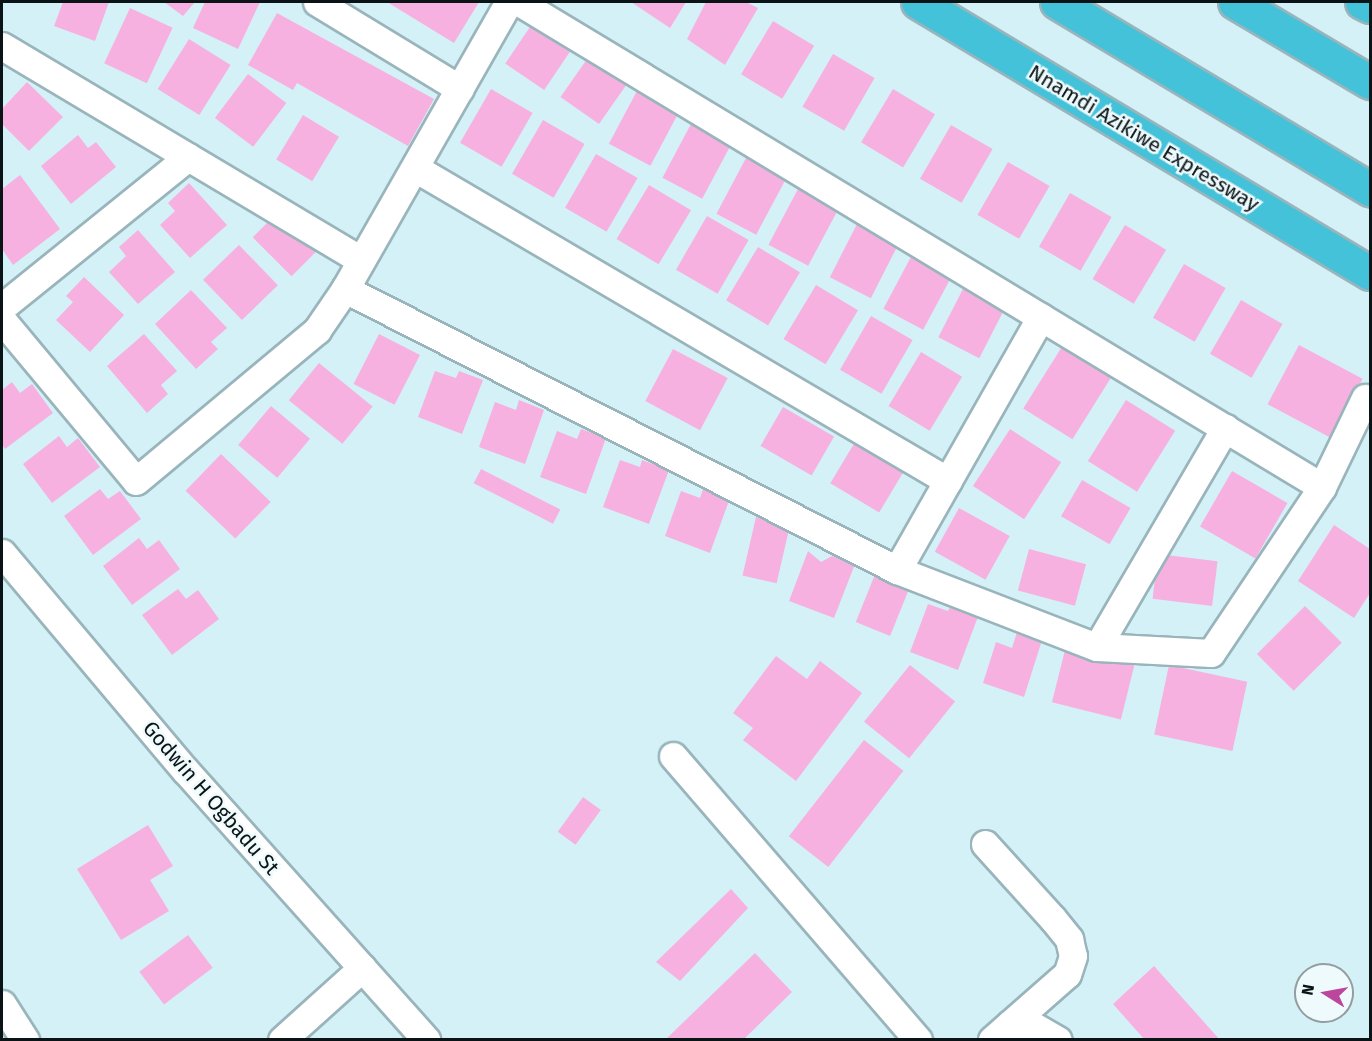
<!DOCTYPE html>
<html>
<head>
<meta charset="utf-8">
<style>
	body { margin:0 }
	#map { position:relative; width:1372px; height:1041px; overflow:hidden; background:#d4f1f7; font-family:"Fira Sans",sans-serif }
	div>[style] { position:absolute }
	.building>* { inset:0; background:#f7b1e0; transform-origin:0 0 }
	.roads { filter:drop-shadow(2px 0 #99b5bb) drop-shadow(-2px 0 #99b5bb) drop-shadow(0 2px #99b5bb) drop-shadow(0 -2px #99b5bb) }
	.minor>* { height:27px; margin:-13.5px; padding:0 13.5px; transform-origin:13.5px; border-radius:13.5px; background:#fff }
	.highway>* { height:33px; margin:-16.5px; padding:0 16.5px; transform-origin:16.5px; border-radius:16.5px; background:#43c2da }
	span { translate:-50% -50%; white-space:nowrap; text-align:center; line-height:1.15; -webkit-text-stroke:5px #effafd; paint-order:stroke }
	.street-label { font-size:21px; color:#0a1416 }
	.frame { position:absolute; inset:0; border:3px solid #0a1416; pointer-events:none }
	.north { position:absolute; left:1294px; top:963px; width:60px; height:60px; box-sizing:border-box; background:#effafd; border:2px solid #939ea1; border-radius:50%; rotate:281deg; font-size:16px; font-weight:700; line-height:24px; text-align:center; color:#0a1416 }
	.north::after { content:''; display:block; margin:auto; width:21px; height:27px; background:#bc469e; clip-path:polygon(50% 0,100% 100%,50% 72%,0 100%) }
</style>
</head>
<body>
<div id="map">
	<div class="building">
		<i style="clip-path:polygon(63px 2px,109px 2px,95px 41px,54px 26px)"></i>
		<i style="clip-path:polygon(164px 2px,195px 2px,183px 16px)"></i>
		<i style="clip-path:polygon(205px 2px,260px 2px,238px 49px,193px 28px)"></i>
		<i style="clip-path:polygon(387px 2px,479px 2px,454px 43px)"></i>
		<i style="clip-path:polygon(631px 2px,686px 2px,670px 28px)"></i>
		<i style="clip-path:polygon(706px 2px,746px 2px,758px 8px,725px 65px,687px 39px)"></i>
		<i style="left:130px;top:8px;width:47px;height:61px;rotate:25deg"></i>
		<i style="clip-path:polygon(277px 13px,434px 99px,408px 146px,297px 83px,293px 90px,248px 65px)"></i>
		<i style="left:536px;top:18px;width:47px;height:55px;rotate:34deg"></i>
		<i style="left:773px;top:21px;width:48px;height:62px;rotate:31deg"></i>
		<i style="left:189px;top:39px;width:49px;height:59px;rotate:32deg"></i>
		<i style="left:592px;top:52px;width:47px;height:55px;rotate:35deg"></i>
		<i style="left:833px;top:54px;width:48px;height:61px;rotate:30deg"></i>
		<i style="left:248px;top:74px;width:48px;height:55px;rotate:37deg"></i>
		<i style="clip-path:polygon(27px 82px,63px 117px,29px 151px,2px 124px,2px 109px)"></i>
		<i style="left:491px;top:89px;width:48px;height:62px;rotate:30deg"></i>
		<i style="left:638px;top:89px;width:47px;height:62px;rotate:28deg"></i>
		<i style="left:893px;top:89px;width:49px;height:62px;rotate:31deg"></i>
		<i style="left:303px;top:115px;width:42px;height:52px;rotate:31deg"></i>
		<i style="left:543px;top:120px;width:48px;height:62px;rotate:30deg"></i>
		<i style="left:692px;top:122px;width:45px;height:63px;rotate:28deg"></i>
		<i style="left:951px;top:125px;width:48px;height:62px;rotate:30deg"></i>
		<i style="clip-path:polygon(78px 135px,88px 148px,96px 142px,116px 167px,71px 204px,41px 166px)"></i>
		<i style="left:596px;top:154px;width:48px;height:62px;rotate:30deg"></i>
		<i style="left:746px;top:158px;width:45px;height:63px;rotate:28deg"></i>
		<i style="left:1008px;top:162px;width:48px;height:61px;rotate:30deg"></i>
		<i style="clip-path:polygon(20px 175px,60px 229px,13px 265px,2px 249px,2px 189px)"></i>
		<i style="clip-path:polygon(189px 183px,227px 225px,190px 258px,160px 225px,175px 211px,168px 203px)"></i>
		<i style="left:649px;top:185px;width:49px;height:63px;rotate:31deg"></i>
		<i style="left:798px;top:189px;width:45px;height:63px;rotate:28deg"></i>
		<i style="left:1070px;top:193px;width:48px;height:62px;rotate:30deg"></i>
		<i style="left:288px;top:202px;width:55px;height:50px;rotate:45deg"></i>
		<i style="left:707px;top:216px;width:48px;height:62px;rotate:30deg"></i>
		<i style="left:858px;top:222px;width:46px;height:62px;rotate:27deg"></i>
		<i style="left:1125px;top:225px;width:48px;height:63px;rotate:31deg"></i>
		<i style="clip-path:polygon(138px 230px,175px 272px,138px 304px,109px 272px,126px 256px,119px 247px)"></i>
		<i style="left:239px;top:245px;width:56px;height:50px;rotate:46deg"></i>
		<i style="left:758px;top:247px;width:49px;height:62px;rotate:31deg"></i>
		<i style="left:913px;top:253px;width:45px;height:63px;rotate:28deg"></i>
		<i style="left:1184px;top:264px;width:48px;height:62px;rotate:30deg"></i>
		<i style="clip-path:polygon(84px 277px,124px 315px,90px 352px,56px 320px,73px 302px,66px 296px)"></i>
		<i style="left:966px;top:283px;width:46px;height:61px;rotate:27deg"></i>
		<i style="left:816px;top:285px;width:49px;height:63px;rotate:31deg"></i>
		<i style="clip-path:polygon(191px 290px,227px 328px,211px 342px,218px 349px,196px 369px,155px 324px)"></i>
		<i style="left:1241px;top:300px;width:48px;height:62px;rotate:30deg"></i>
		<i style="left:871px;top:316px;width:48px;height:62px;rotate:30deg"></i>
		<i style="clip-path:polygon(144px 334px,177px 371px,161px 385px,168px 394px,147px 413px,107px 366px)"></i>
		<i style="left:379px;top:334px;width:46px;height:56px;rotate:27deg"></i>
		<i style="left:1063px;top:345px;width:58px;height:75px;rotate:32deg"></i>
		<i style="left:1299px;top:345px;width:72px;height:67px;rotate:28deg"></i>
		<i style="left:673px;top:349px;width:62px;height:59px;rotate:28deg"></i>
		<i style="left:921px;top:352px;width:48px;height:63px;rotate:31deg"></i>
		<i style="left:319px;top:363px;width:69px;height:48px;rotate:39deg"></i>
		<i style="clip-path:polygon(435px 371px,456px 378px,459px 371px,483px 380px,462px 434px,418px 417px)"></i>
		<i style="clip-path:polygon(12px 382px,20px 393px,32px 384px,53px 413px,5px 449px,2px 444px,2px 390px)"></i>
		<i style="clip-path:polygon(519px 400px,544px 410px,525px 464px,479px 447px,495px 402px,516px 410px)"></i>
		<i style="left:1126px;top:400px;width:58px;height:72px;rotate:32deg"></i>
		<i style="left:271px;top:406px;width:51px;height:51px;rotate:40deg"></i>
		<i style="left:783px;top:407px;width:59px;height:45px;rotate:30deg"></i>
		<i style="clip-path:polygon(581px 429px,606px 438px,586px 494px,540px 477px,557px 431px,577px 439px)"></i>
		<i style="left:1010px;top:429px;width:61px;height:68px;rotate:33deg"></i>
		<i style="clip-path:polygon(59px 436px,67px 447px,78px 438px,100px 467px,52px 503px,23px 464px)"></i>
		<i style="left:855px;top:442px;width:57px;height:48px;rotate:31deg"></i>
		<i style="left:221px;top:454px;width:69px;height:51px;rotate:44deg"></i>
		<i style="clip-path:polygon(620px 460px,640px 467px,642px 460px,669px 470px,649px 524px,603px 507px)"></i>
		<i style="left:481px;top:469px;width:89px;height:16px;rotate:27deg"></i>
		<i style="left:1232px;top:471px;width:64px;height:64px;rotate:30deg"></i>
		<i style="left:1082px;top:480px;width:56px;height:42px;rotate:30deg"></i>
		<i style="clip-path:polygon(100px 489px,108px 499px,120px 491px,141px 519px,93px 555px,64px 516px)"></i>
		<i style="clip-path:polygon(703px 489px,730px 498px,710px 553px,665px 536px,681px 491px,700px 498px)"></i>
		<i style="left:959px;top:508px;width:58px;height:50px;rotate:29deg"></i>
		<i style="left:756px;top:517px;width:35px;height:60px;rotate:13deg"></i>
		<i style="clip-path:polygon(1334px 525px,1370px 549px,1370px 593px,1354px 618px,1298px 581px)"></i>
		<i style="clip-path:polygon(139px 538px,147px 549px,159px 540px,180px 569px,132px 605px,103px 566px)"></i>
		<i style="left:1029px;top:549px;width:59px;height:43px;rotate:15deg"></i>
		<i style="clip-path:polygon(808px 551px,821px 562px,832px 556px,855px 564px,834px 618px,789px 601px)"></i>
		<i style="left:1158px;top:554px;width:60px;height:45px;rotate:7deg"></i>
		<i style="left:876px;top:572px;width:37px;height:54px;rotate:22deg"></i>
		<i style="clip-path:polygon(178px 589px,186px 599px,198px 590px,219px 619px,172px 655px,142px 615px)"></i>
		<i style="clip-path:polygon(952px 603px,979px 614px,958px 670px,910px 652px,928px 604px,948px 611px)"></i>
		<i style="left:1305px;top:606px;width:52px;height:68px;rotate:45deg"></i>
		<i style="clip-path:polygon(1018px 629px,1043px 637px,1024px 697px,983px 683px,996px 642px,1012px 648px)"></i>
		<i style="left:1066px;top:646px;width:71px;height:58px;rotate:14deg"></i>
		<i style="clip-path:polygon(776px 656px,807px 679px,820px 661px,862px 693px,796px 781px,743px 740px,753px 728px,733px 713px)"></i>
		<i style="left:910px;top:665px;width:58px;height:73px;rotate:39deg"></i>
		<i style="left:1169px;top:665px;width:80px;height:71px;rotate:12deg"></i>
		<i style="left:864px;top:740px;width:50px;height:122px;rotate:38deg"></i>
		<i style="left:583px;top:797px;width:22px;height:43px;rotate:36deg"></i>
		<i style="clip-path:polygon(148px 825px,173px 866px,150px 880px,169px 911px,121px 940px,77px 869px)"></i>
		<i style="clip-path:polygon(731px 889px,748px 908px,680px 981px,656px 962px)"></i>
		<i style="left:188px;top:935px;width:41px;height:61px;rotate:53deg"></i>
		<i style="clip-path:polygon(755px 953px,792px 992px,743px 1040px,665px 1040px)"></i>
		<i style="clip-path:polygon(1154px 966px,1220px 1040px,1145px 1040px,1113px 1004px)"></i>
	</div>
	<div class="roads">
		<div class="minor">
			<i style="left:317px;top:2px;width:167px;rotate:31.3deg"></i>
			<i style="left:519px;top:2px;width:938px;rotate:31.13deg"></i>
			<i style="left:2px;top:46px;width:418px;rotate:30.8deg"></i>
			<i style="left:415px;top:168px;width:618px;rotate:30.42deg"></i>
			<i style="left:345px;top:289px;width:619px;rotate:26.98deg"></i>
			<i style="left:897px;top:570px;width:214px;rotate:21.1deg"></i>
			<i style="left:1097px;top:647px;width:114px;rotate:3deg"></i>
			<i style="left:1211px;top:653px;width:200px;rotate:-56.2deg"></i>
			<i style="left:1322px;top:487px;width:99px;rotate:-64.2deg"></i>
			<i style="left:2px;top:307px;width:239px;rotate:-38.9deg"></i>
			<i style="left:2px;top:320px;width:209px;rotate:50.2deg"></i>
			<i style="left:136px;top:481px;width:236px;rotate:-39.8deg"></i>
			<i style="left:317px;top:330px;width:50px;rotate:-55.7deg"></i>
			<i style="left:345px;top:289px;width:331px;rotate:-60.3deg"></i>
			<i style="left:2px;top:553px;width:284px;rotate:49.9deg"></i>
			<i style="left:185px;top:770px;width:362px;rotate:48.2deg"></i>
			<i style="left:897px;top:570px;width:291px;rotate:-60.4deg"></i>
			<i style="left:1097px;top:647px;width:254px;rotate:-59.7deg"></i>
			<i style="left:673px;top:756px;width:375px;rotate:49.2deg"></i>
			<i style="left:985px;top:844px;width:101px;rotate:47.8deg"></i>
			<i style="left:1053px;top:919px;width:26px;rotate:51deg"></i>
			<i style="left:1069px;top:939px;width:17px;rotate:77deg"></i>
			<i style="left:1073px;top:956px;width:19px;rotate:108deg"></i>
			<i style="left:1067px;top:974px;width:100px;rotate:138.7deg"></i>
			<i style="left:2px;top:1004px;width:43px;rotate:57.4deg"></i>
			<i style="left:1010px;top:1024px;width:20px"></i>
			<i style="left:1030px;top:1024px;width:32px;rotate:30deg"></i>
			<i style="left:282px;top:1040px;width:108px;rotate:-42deg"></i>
		</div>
		<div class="highway">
			<i style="left:918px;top:2px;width:527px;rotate:30.95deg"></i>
			<i style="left:1057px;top:2px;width:365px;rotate:30.9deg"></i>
			<i style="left:1235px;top:2px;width:157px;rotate:30.7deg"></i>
			<i style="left:1362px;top:2px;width:9px;rotate:27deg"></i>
		</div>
	</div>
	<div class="street-label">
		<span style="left:1144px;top:138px;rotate:31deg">Nnamdi Azikiwe Expressway</span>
		<span style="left:211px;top:798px;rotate:49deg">Godwin H Ogbadu St</span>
	</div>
	<div class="frame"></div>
	<div class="north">N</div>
</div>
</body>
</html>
